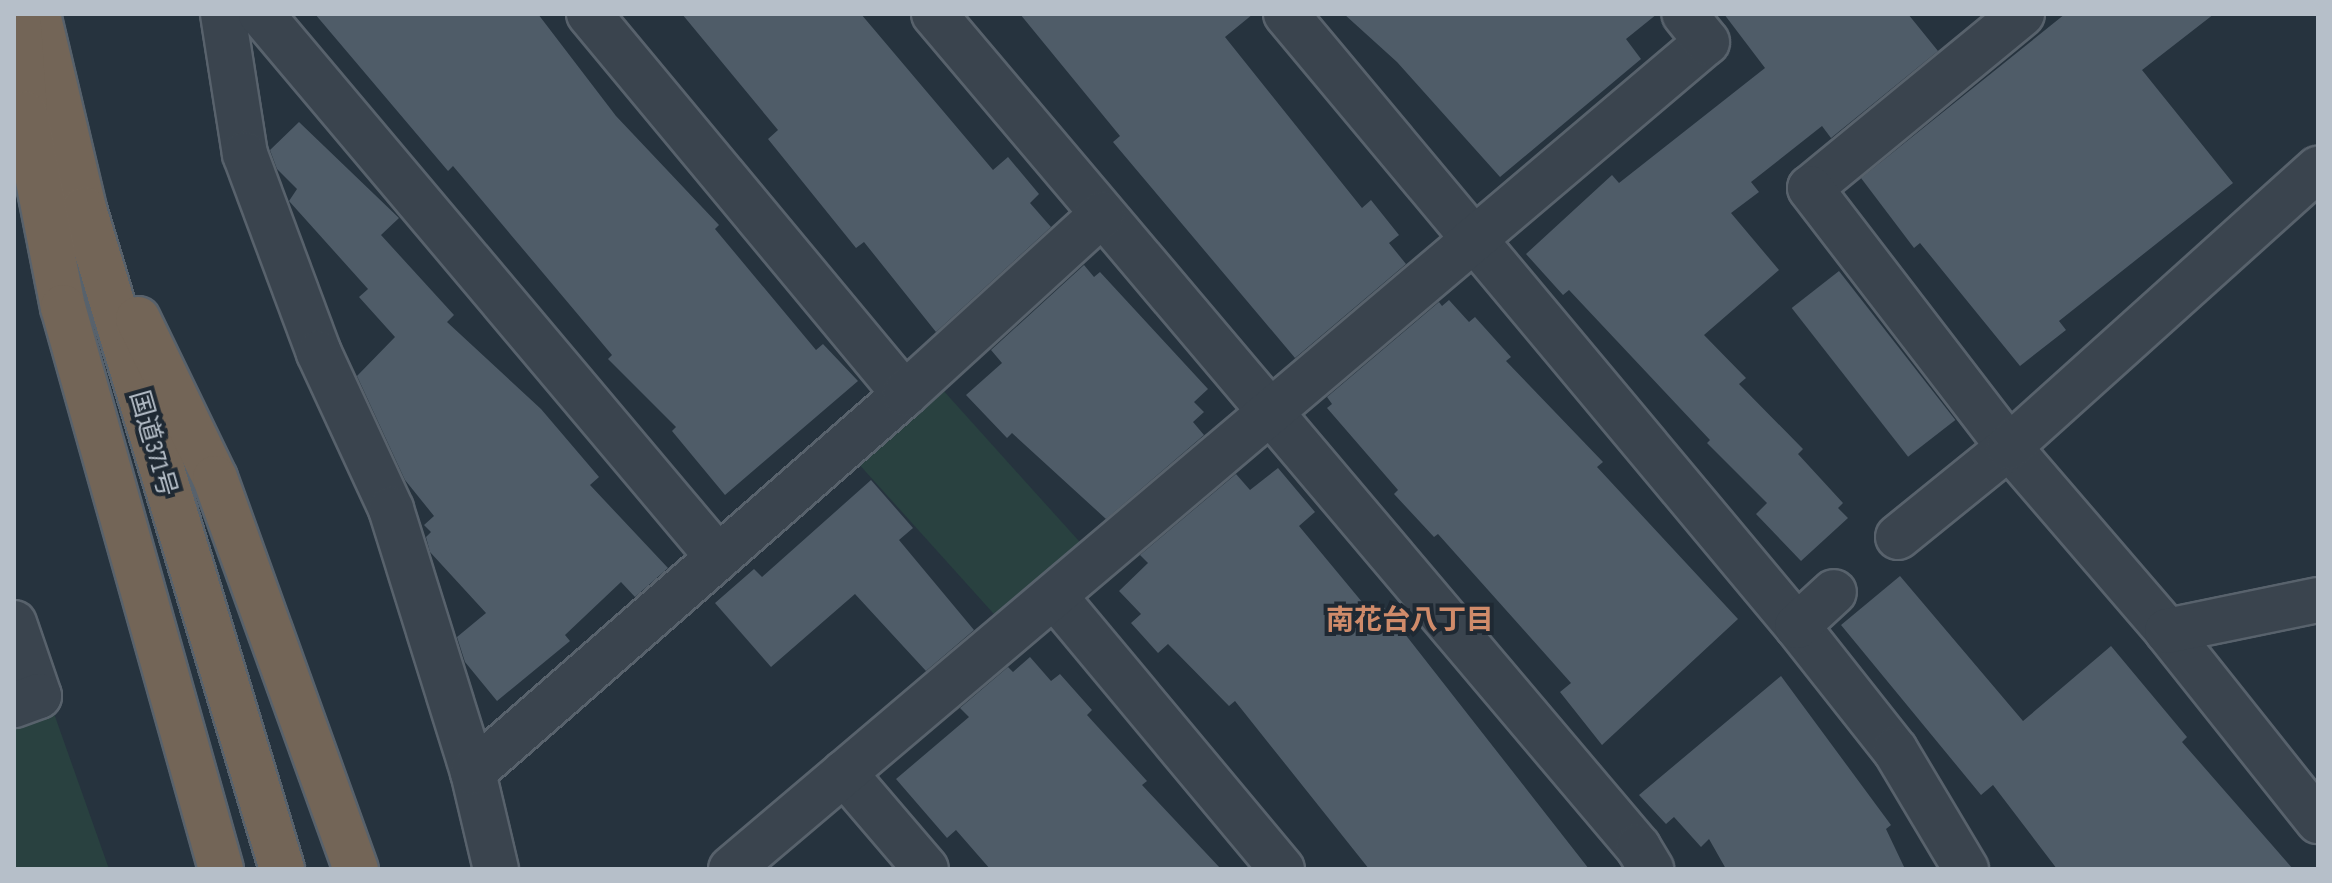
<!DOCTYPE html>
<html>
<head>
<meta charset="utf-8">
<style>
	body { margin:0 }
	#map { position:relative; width:2332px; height:883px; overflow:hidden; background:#26333e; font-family:"Sofia Sans Condensed","Noto Sans JP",sans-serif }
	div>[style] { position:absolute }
	.green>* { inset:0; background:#294140; transform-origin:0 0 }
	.building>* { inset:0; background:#4f5c68; transform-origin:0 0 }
	.roads { filter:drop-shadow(2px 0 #58626c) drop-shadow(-2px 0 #58626c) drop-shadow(0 2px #58626c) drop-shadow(0 -2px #58626c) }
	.minor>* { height:44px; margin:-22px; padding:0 22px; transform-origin:22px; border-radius:22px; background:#3a444e }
	.highway>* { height:44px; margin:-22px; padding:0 22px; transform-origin:22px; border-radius:22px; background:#736557 }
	span { translate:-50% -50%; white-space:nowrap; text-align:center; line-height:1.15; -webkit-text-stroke:8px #1f2933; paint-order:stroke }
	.street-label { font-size:26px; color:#b6bfc9 }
	.neighbourhood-label { font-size:28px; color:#d08b6a; font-weight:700 }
	.frame { position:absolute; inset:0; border:16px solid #b6bfc9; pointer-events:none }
</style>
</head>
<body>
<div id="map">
	<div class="green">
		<i style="left:942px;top:389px;width:208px;height:112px;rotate:48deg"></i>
		<i style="clip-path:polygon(51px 705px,109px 869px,14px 869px,14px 720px)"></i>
	</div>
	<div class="building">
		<i style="clip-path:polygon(315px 14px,538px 14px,616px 116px,719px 225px,715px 229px,816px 350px,823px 344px,858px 381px,725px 495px,672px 431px,676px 427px,608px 359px,612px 355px,453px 166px,448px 171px)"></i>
		<i style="clip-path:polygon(682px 14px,861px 14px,993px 170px,1008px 157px,1039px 194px,1030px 203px,1051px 227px,936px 332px,864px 242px,856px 248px,768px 139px,778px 130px)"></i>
		<i style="clip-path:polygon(1020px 14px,1253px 14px,1225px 37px,1362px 208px,1371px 200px,1399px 235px,1389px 243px,1406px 264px,1295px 358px,1113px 142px,1120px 136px)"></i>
		<i style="clip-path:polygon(1344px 14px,1657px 14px,1626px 39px,1641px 59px,1500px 177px,1397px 62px)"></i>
		<i style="clip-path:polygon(1724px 14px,1908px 14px,1938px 51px,1831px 138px,1822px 126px,1751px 182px,1759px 192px,1731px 213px,1779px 270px,1704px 335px,1746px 378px,1739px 384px,1803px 449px,1798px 454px,1843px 503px,1838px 508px,1848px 518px,1801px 561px,1756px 514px,1767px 503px,1707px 443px,1710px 440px,1569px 290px,1563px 295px,1526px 254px,1612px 175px,1619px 183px,1765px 68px)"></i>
		<i style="clip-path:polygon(2065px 14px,2214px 14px,2142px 70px,2233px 183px,2059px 321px,2066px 330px,2020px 366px,1920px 243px,1914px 248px,1861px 178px)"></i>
		<i style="clip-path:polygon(299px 122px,399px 218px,381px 235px,454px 315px,447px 322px,541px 409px,599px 477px,590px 485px,668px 568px,635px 597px,621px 582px,565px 635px,570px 641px,497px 701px,465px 662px,457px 637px,486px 613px,430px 552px,426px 537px,431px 532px,424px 525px,434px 516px,405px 480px,357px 376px,395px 337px,359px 297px,368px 289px,289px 201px,297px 189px,277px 169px,270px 150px)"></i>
		<i style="clip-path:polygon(1084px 265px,1094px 277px,1100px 272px,1208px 389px,1194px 402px,1204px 412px,1193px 422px,1204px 435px,1106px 519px,1012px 433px,1007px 438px,966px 395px,1002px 363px,991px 350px)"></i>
		<i style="left:1839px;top:271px;width:189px;height:60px;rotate:52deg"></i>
		<i style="clip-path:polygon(1449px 300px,1469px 322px,1475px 317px,1511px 357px,1506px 361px,1603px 462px,1597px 467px,1738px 619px,1602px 745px,1560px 692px,1571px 683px,1438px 534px,1434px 537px,1394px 494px,1398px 490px,1327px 408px,1332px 404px,1327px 397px,1439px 302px,1442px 306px)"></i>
		<i style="clip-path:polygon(1278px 468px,1315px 512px,1299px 526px,1372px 614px,1383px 606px,1589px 869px,1369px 869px,1235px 701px,1229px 706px,1168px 644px,1158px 653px,1131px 623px,1141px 614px,1119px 591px,1148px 563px,1140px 555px,1236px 474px,1250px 490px)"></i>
		<i style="clip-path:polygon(871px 480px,913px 528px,899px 540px,974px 630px,926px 671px,855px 594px,771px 667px,715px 603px,754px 569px,762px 577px)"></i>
		<i style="clip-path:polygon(1900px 576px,2023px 721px,2111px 646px,2187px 737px,2182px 742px,2293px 869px,2057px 869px,1993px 785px,1981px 795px,1841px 625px)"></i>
		<i style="clip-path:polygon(1030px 657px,1051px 681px,1060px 674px,1092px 710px,1087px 715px,1147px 781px,1142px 785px,1221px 869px,990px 869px,956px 830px,947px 838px,896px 779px,969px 717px,960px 708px,1008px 667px,1013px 672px)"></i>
		<i style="clip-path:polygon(1781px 676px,1891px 825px,1886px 829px,1905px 869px,1726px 869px,1709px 839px,1701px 847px,1674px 817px,1666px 824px,1639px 795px)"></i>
	</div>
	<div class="roads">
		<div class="minor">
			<i style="left:223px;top:14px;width:142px;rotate:81.1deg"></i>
			<i style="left:245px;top:154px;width:212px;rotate:69.6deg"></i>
			<i style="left:319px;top:353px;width:172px;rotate:65.2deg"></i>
			<i style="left:391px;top:509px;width:275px;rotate:72.7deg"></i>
			<i style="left:473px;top:772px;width:100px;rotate:76.7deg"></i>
			<i style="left:261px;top:14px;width:710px;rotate:49.92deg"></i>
			<i style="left:589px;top:14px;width:494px;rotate:50.3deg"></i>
			<i style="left:934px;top:14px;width:1091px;rotate:49.8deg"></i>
			<i style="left:1638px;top:847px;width:26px;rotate:59deg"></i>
			<i style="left:1286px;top:14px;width:797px;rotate:50.14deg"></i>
			<i style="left:1797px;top:626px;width:158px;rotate:51.7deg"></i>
			<i style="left:1895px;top:750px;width:139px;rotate:59.2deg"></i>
			<i style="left:2022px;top:14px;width:274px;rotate:140.6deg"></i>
			<i style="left:1810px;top:188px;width:327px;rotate:52.5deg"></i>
			<i style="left:2009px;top:447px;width:243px;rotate:49.3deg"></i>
			<i style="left:2167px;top:631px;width:243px;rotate:51.5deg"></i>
			<i style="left:1898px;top:537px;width:143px;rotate:-39deg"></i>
			<i style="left:2009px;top:447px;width:416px;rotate:-42deg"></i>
			<i style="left:1056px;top:598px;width:353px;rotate:50.2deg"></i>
			<i style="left:14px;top:623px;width:77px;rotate:71.1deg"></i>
			<i style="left:39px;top:696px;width:27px;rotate:160deg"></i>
			<i style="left:1797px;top:626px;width:50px;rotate:-42.6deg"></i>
			<i style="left:2167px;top:631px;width:154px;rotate:-11.6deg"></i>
			<i style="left:473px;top:772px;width:574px;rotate:-41.19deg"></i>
			<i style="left:905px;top:394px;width:267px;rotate:-42.4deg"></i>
			<i style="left:844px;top:773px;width:126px;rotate:49.5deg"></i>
			<i style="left:731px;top:869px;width:1279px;rotate:-40.28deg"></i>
			<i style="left:1707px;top:42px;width:36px;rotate:-129deg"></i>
		</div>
		<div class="highway">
			<i style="left:38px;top:14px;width:200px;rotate:76.7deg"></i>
			<i style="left:84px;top:209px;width:689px;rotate:73.3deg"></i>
			<i style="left:19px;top:25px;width:89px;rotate:86.1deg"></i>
			<i style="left:25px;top:114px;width:197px;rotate:78.9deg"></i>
			<i style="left:63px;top:307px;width:584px;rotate:74.3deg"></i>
			<i style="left:138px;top:319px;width:177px;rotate:64.2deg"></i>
			<i style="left:215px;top:478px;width:416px;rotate:70.2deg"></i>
		</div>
	</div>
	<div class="street-label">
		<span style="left:152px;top:444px;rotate:74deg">国道371号</span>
	</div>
	<div class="neighbourhood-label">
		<span style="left:1410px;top:621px">南花台八丁目</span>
	</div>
	<div class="frame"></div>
</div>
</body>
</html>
